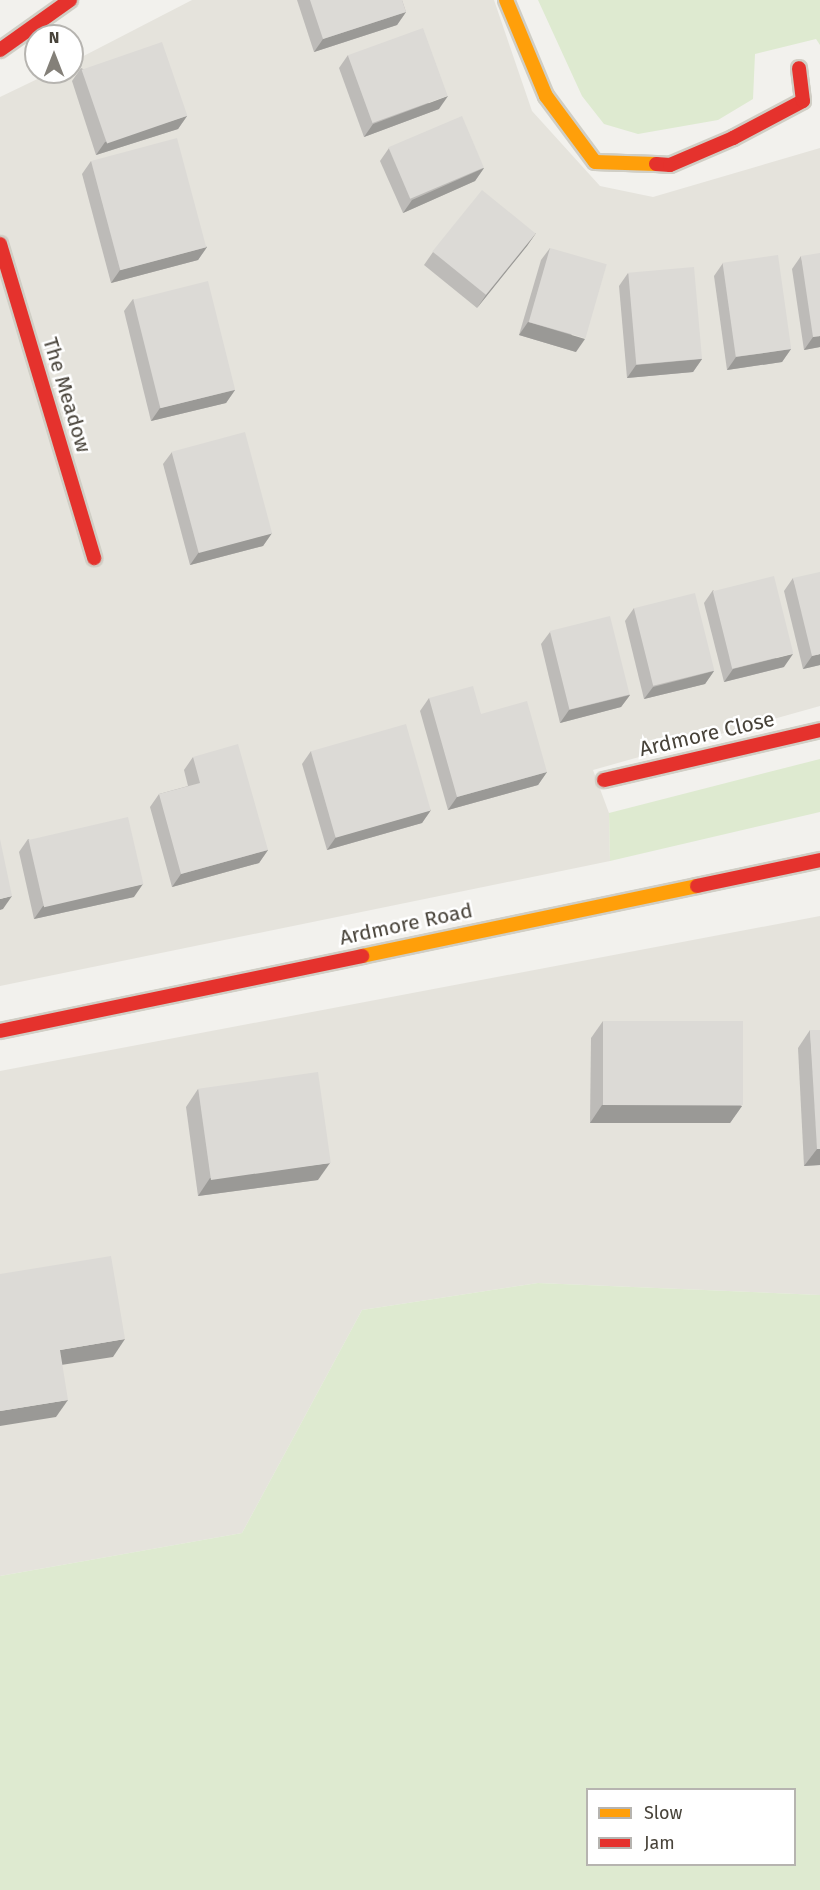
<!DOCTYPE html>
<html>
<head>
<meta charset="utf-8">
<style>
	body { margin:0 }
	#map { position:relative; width:820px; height:1890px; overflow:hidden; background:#f2f1ed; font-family:"Fira Sans",sans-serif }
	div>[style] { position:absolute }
	.residential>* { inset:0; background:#e5e3dc }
	.green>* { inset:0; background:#deead0 }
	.roads { filter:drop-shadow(2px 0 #d0cec5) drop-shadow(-2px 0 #d0cec5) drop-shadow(0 2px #d0cec5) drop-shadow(0 -2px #d0cec5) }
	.slow>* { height:14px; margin:-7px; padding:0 7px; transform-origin:7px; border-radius:7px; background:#ff9f0a }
	.jam>* { height:14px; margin:-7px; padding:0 7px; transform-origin:7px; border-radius:7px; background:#e5322d }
	.wall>* { inset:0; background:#bdbbb8 }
	.shaded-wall>* { inset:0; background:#9a9996 }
	.building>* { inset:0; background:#dcdad6; transform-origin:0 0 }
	span { translate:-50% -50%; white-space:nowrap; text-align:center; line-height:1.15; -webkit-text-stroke:5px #fff; paint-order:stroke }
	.street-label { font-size:21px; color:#48433a }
	.legend { position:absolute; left:586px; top:1788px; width:210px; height:78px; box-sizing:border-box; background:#fff; border:2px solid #b6b4b0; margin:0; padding:8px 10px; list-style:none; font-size:18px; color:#48433a }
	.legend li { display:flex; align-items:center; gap:12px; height:30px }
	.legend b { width:30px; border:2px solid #b6b4b0 }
	.north { position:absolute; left:24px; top:24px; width:60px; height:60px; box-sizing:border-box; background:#fff; border:2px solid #b6b4b0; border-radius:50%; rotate:0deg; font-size:16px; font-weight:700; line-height:24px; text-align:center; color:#48433a }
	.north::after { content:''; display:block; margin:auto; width:21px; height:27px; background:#848079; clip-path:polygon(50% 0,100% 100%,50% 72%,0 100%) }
</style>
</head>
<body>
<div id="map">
	<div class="residential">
		<i style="clip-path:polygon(192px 0,494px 0,532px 111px,600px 186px,653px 197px,820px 148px,820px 706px,593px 770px,609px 813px,610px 861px,0 986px,0 97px,52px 72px,72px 72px,72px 62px)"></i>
		<i style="clip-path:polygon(820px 916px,820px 1295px,538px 1283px,362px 1310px,242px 1533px,0 1576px,0 1071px)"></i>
	</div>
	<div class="green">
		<i style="clip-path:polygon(538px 0,820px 0,820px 45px,816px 39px,755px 54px,753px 99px,718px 120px,638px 134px,604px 124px,582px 96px)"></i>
		<i style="clip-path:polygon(820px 759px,820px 812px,610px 861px,609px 813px)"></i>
		<i style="clip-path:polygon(evenodd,538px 1283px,820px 1295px,820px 1890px,0 1890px,0 1576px,242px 1533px,362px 1310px,538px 1283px,588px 1790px,794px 1790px,794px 1864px,588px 1864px,588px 1790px)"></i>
	</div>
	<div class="roads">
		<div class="slow">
			<i style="left:506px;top:0;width:104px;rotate:67.4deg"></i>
			<i style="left:546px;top:96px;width:82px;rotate:53.4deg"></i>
			<i style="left:595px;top:162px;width:61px;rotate:1.9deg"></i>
			<i style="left:362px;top:956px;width:342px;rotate:-11.8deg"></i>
		</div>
		<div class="jam">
			<i style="left:0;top:50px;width:86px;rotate:-35.5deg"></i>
			<i style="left:656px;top:164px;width:14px;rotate:4deg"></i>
			<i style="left:670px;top:165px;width:69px;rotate:-23.2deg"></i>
			<i style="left:733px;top:138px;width:79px;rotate:-27.9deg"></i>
			<i style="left:803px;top:101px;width:33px;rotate:-97deg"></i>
			<i style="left:0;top:244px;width:328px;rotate:73.3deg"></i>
			<i style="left:604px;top:780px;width:222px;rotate:-13deg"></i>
			<i style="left:697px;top:886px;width:126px;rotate:-11.9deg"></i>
			<i style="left:0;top:1031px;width:370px;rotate:-11.7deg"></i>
		</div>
	</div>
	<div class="wall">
		<i style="clip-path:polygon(297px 0,402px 0,406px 12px,397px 25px,314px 52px)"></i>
		<i style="clip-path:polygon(348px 55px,439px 109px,364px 137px,339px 68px)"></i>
		<i style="clip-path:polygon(81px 68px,187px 116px,178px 129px,96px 155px,72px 81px)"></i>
		<i style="clip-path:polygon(389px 148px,484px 168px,475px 181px,403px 213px,380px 161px)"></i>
		<i style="clip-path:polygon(91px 161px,207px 247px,198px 260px,111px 283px,82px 174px)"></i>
		<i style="clip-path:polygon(536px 233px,527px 246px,477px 308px,424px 265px,433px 252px)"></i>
		<i style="clip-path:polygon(550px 248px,576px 352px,519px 335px,541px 260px)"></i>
		<i style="clip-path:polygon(801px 256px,820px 347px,804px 350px,792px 269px)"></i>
		<i style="clip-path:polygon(723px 263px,791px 349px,782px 362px,727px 370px,714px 276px)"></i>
		<i style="clip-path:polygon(628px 273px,702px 359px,693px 372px,627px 378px,619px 286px)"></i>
		<i style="clip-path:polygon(133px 299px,235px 390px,226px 403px,151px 421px,124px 311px)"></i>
		<i style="clip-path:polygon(172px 452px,272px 533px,263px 546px,190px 565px,163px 464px)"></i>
		<i style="clip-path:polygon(793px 578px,820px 665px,803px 669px,784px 591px)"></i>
		<i style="clip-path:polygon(713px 590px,784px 667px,724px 682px,704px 603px)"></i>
		<i style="clip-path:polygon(634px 608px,714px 671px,705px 684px,644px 699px,625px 621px)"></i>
		<i style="clip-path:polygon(550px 632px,630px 695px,621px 707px,560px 723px,541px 644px)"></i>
		<i style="clip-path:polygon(429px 698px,481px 714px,547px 772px,538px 785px,448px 810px,420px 711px)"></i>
		<i style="clip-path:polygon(311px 751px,431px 810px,422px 823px,327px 850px,302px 764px)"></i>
		<i style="clip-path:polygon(193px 757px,268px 850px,259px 863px,172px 887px,150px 807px,159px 794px,188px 786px,184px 770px)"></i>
		<i style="clip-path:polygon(28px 839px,134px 897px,34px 919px,19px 852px)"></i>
		<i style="clip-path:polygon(603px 1021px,742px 1106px,730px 1123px,590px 1123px,591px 1038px)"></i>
		<i style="clip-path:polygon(810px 1030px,820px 1165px,804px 1166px,798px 1048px)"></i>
		<i style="clip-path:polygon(198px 1089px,318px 1180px,198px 1196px,186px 1107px)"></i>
	</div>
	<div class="shaded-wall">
		<i style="clip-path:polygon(406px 12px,397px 25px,314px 52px,323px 39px)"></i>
		<i style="clip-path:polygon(448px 96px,439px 109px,364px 137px,373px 124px)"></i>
		<i style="clip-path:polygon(187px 116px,178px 129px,96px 155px,105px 142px)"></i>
		<i style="clip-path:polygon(484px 168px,475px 181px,403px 213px,412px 200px)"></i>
		<i style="clip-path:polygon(536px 233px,527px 246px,477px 308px,486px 295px)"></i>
		<i style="clip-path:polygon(207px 247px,198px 260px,111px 283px,120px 270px)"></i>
		<i style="clip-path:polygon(528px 322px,585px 339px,576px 352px,519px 335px)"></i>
		<i style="clip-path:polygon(820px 336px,820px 347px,804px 350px,813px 337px)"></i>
		<i style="clip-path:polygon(791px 349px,782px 362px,727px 370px,736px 357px)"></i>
		<i style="clip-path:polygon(702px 359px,693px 372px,627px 378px,636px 365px)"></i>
		<i style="clip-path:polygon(235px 390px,226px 403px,151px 421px,160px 408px)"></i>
		<i style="clip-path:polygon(272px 533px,263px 546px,190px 565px,199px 552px)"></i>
		<i style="clip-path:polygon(793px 654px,784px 667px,724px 682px,733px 669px)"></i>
		<i style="clip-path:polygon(820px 654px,820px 665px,803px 669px,812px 656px)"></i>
		<i style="clip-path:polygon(714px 671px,705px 684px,644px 699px,653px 687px)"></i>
		<i style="clip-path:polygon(630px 695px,621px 707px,560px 723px,569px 710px)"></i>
		<i style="clip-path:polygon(547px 772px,538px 785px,448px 810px,457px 797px)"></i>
		<i style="clip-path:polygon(431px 810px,422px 823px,327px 850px,336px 837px)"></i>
		<i style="clip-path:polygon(268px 850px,259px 863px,172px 887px,181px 874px)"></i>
		<i style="clip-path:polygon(143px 884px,134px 897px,34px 919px,43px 906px)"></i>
		<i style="clip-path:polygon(12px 896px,3px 909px,0 910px,0 899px)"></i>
		<i style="clip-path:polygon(602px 1105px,742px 1106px,730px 1123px,590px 1123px)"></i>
		<i style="clip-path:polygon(817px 1149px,820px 1149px,820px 1165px,804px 1166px)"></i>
		<i style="clip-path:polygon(330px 1163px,318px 1180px,198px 1196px,210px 1178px)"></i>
		<i style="clip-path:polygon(125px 1339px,113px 1357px,48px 1367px,60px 1350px)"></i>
		<i style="clip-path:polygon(68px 1400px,56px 1417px,0 1426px,0 1411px)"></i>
	</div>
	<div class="building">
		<i style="clip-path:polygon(310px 0,402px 0,406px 12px,323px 39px)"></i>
		<i style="left:423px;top:28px;width:72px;height:80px;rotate:70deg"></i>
		<i style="left:162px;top:42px;width:78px;height:85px;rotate:71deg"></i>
		<i style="left:462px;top:116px;width:56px;height:80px;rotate:67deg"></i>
		<i style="left:177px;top:138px;width:113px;height:89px;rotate:75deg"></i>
		<i style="left:482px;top:190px;width:69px;height:79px;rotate:39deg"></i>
		<i style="left:550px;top:248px;width:59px;height:77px;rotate:16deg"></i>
		<i style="clip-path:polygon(820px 253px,820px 336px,813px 337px,801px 256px)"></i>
		<i style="left:778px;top:255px;width:95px;height:56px;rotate:82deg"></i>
		<i style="left:694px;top:267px;width:92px;height:66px;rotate:85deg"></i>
		<i style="left:208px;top:281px;width:112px;height:77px;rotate:76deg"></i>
		<i style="left:245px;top:432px;width:105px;height:76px;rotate:75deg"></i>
		<i style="clip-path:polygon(820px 572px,820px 654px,812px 656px,793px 578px)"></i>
		<i style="left:774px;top:576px;width:80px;height:63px;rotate:76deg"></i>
		<i style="left:695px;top:593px;width:80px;height:63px;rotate:76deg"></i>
		<i style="left:610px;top:616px;width:81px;height:62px;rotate:76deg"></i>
		<i style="clip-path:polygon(473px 686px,481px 714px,527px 701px,547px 772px,457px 797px,429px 698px)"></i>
		<i style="left:406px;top:724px;width:90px;height:99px;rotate:74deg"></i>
		<i style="clip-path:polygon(238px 744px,268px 850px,181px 874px,159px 794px,200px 783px,193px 757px)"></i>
		<i style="left:128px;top:817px;width:69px;height:102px;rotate:77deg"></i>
		<i style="clip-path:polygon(0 839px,12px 896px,0 899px)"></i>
		<i style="left:603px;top:1021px;width:140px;height:84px"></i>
		<i style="clip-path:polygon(810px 1030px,820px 1030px,820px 1149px,817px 1149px)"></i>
		<i style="left:318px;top:1072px;width:92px;height:121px;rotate:82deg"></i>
		<i style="clip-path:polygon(111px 1256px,125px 1339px,60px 1350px,68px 1400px,0 1411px,0 1274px)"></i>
	</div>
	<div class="street-label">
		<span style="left:67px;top:395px;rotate:73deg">The Meadow</span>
		<span style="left:707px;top:734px;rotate:-13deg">Ardmore Close</span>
		<span style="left:406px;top:924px;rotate:-12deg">Ardmore Road</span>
	</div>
	<ul class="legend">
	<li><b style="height:8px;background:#ff9f0a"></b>Slow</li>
	<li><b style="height:8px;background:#e5322d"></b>Jam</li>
	</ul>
	<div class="north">N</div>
</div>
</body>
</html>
